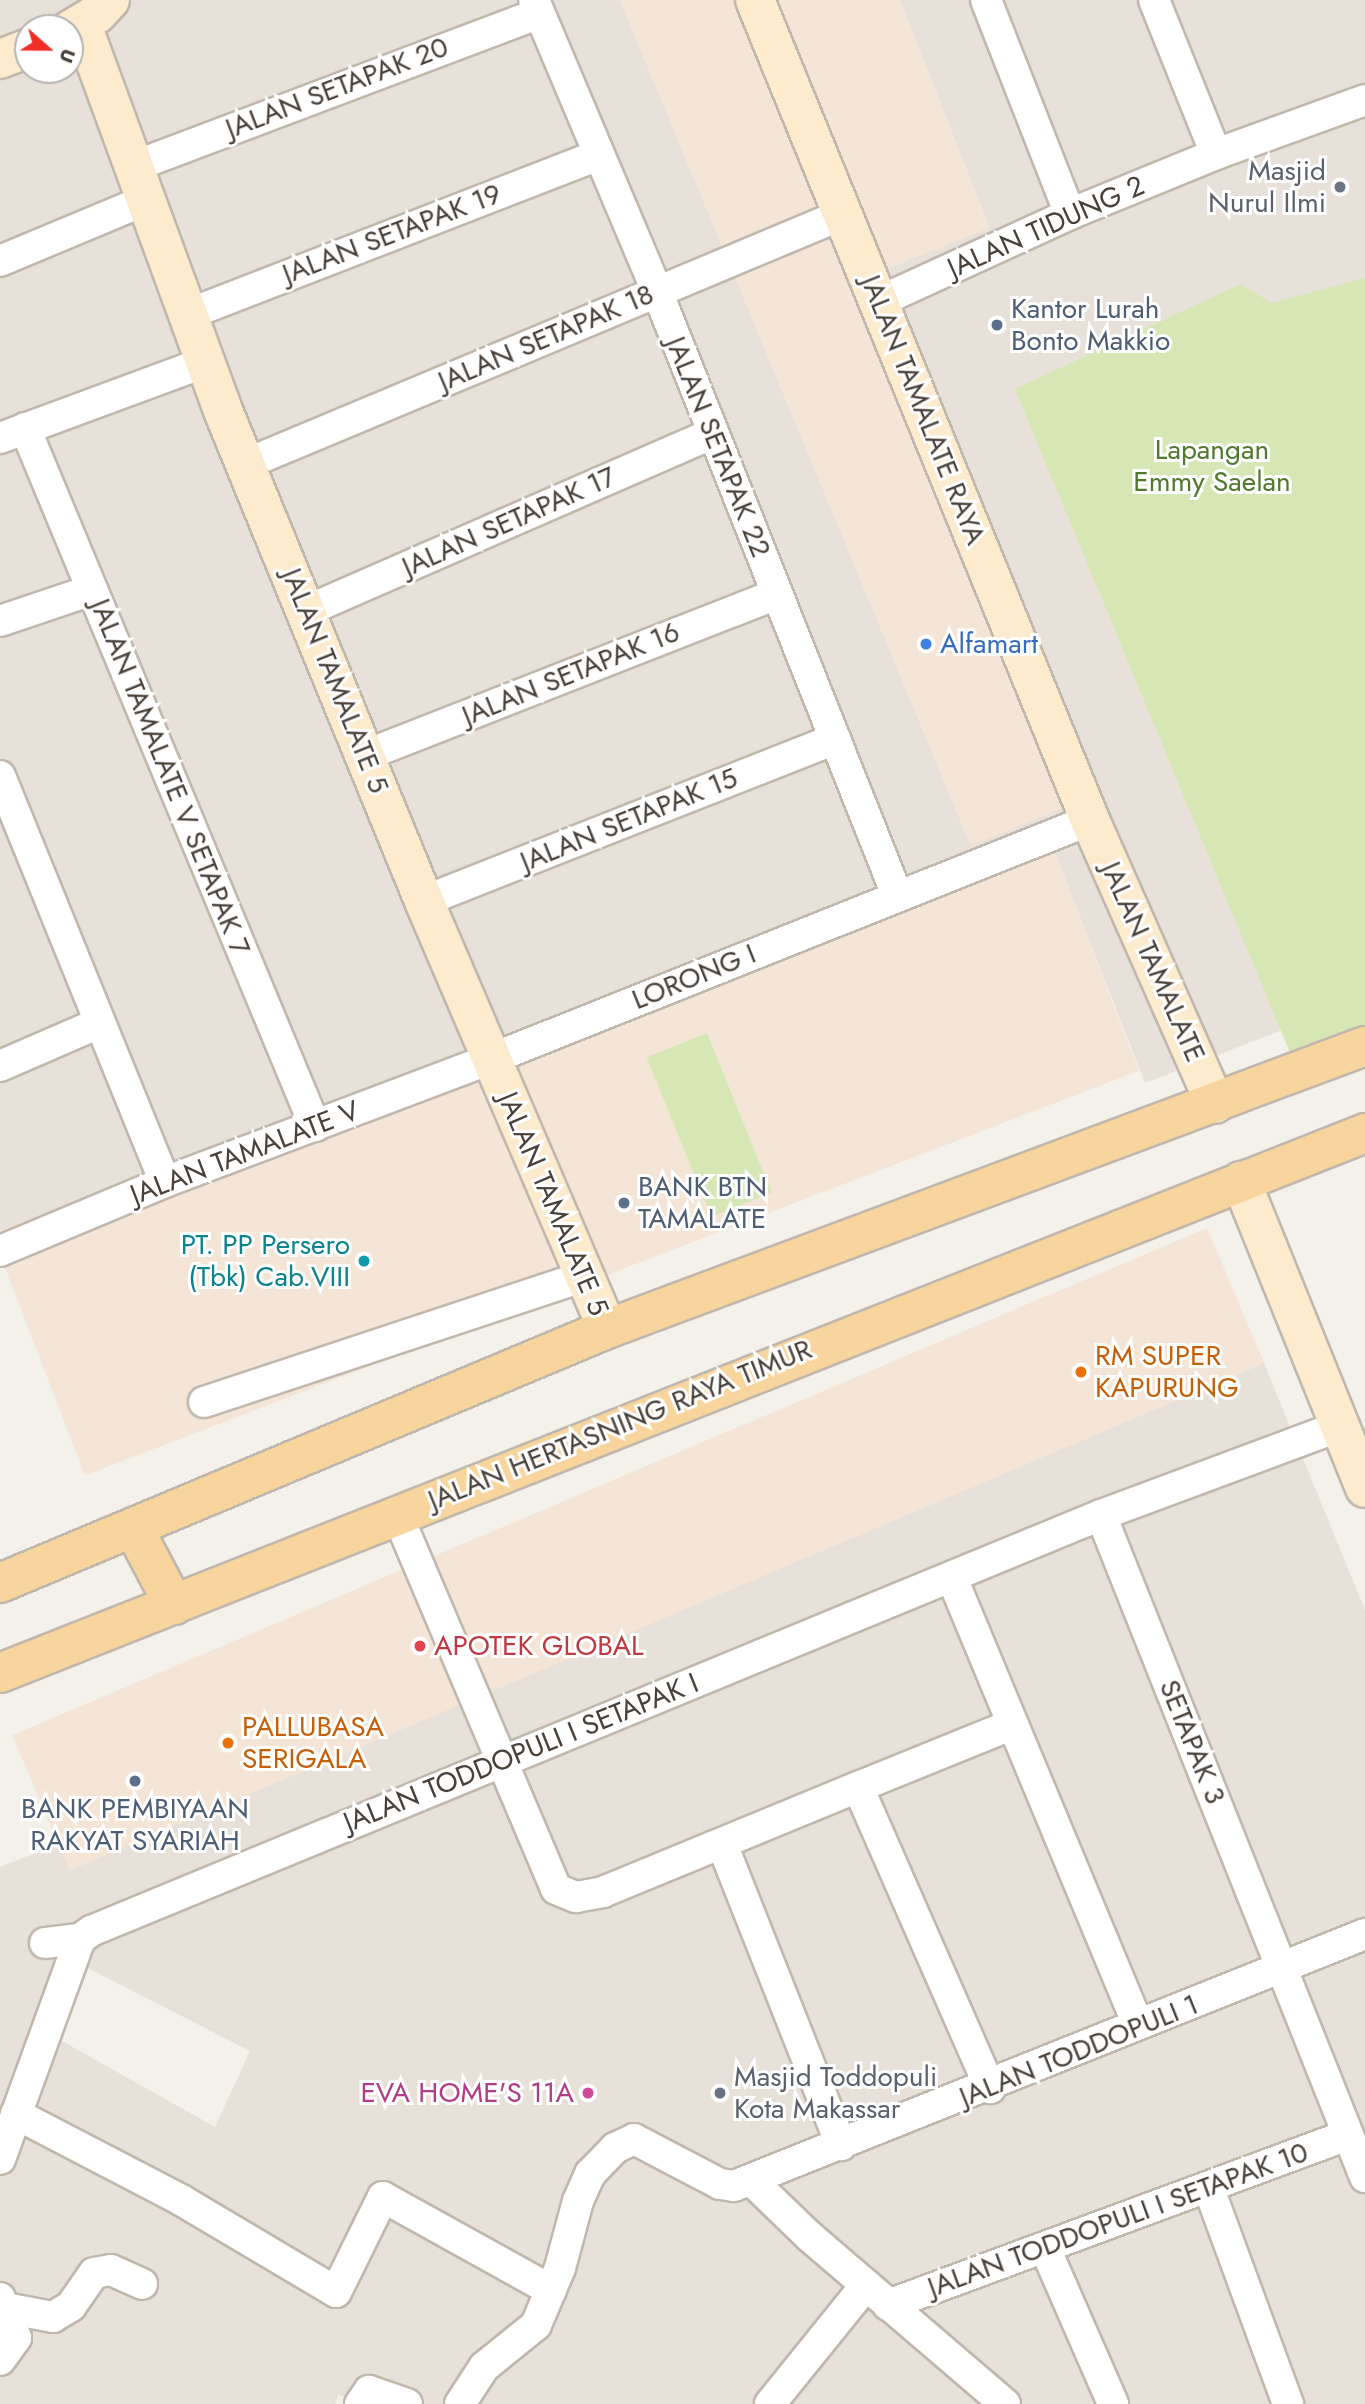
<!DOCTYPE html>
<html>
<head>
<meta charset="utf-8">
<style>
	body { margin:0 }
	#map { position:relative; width:1365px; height:2404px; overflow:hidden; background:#f4f0ea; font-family:Jost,sans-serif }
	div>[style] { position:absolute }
	.residential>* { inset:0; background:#e8e1d9 }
	.commercial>* { inset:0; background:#f5e5d7; transform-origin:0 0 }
	.green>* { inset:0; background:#d6e6b5; transform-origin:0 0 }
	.roads { filter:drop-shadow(2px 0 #c0b7ad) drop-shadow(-2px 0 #c0b7ad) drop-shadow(0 2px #c0b7ad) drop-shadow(0 -2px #c0b7ad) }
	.street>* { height:30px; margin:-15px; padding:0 15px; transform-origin:15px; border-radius:15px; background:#fff }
	.secondary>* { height:38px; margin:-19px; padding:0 19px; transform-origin:19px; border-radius:19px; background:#fcebcd }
	.primary>* { height:38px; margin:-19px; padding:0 19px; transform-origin:19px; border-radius:19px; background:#f9d59e }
	.dots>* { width:19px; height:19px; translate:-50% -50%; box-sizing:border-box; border:4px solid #fff; border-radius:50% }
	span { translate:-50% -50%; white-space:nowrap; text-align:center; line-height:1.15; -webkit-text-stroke:6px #fff; paint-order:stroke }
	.street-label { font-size:28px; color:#484039 }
	.worship-label { font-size:28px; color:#5b616d }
	.right { translate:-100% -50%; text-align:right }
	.left { translate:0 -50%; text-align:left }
	.service-label { font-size:28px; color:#4e5e75 }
	.park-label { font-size:28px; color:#52782e }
	.shop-label { font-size:28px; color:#366cbe }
	.culture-label { font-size:28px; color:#0d838f }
	.food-label { font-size:28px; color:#c56008 }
	.health-label { font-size:28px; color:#be3a42 }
	.hotel-label { font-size:28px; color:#b23c85 }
	.north { position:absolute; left:14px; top:14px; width:70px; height:70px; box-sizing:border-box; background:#fff; border:2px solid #b6b3b0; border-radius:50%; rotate:111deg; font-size:19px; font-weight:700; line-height:28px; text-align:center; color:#484039 }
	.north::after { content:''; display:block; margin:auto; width:24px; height:32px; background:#f02d26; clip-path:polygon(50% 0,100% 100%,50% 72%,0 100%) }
</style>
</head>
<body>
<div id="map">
	<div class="residential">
		<i style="clip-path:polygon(evenodd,0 0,620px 0,971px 846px,867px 277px,989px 227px,900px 0,1365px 0,1365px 998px,1145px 1083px,1046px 830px,0 1255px,0 0,28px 28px,70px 28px,70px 70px,28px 70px,28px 28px)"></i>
		<i style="clip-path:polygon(evenodd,1264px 1363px,1365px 1610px,1365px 2404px,366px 2404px,338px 2395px,335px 2404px,0 2404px,0 1867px,1264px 1363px,74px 1961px,250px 2051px,215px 2127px,46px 2032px,74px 1961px)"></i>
	</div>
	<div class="commercial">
		<i style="clip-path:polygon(620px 0,900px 0,989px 228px,867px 277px,1068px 806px,971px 846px)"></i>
		<i style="left:1046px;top:829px;width:259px;height:1129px;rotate:69deg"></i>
		<i style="left:1207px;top:1228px;width:147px;height:1298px;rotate:67deg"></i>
	</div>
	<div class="green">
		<i style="clip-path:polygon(1365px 278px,1365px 1045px,1298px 1072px,1015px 389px,1241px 284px,1271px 303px)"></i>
		<i style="left:707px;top:1033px;width:172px;height:65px;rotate:68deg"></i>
	</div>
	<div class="roads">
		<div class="street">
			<i style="left:534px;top:0;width:316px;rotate:67.1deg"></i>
			<i style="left:657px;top:291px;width:650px;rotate:68.33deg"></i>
			<i style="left:986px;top:0;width:230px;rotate:68.6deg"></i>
			<i style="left:1154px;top:0;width:166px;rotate:68.1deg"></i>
			<i style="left:135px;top:166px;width:432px;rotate:-20.7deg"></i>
			<i style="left:0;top:261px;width:160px;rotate:-22.7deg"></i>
			<i style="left:878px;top:302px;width:211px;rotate:-24.6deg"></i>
			<i style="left:1070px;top:214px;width:158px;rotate:-22.3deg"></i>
			<i style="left:1216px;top:154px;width:158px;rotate:-19.9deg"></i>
			<i style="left:186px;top:315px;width:442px;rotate:-21.2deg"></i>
			<i style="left:25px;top:428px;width:756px;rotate:67.44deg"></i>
			<i style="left:0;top:438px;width:219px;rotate:-20.3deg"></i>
			<i style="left:246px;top:464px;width:650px;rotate:-22.7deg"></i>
			<i style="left:306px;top:611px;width:443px;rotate:-23.6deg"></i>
			<i style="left:0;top:621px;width:97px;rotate:-18.6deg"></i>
			<i style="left:366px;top:755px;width:440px;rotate:-21.4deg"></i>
			<i style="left:0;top:776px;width:438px;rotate:67.9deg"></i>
			<i style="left:424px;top:901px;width:442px;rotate:-21.5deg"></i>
			<i style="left:0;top:1066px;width:108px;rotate:-23.5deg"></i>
			<i style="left:0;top:1251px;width:179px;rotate:-22.7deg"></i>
			<i style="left:165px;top:1182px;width:348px;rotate:-20.7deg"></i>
			<i style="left:491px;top:1059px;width:645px;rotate:-21.75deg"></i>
			<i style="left:204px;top:1402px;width:400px;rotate:-18.3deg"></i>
			<i style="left:397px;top:1514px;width:407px;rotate:67deg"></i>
			<i style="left:556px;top:1889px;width:22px;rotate:22deg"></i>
			<i style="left:576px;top:1897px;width:27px;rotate:-10deg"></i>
			<i style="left:603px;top:1892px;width:276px;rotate:-22.4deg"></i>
			<i style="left:858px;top:1787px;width:329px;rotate:66.3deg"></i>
			<i style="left:1101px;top:1515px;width:713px;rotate:68.26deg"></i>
			<i style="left:952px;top:1578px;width:483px;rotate:67.4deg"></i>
			<i style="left:858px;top:1787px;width:167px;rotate:-22.1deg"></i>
			<i style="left:722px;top:1844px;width:324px;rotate:68.4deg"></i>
			<i style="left:45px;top:1943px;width:35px;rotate:-7deg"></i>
			<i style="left:16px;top:2114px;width:186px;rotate:27.5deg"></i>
			<i style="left:181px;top:2200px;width:180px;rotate:30.7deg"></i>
			<i style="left:336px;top:2292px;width:106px;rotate:-63.7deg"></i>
			<i style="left:383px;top:2197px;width:192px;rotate:29deg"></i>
			<i style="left:0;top:2159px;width:234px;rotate:-70deg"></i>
			<i style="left:80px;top:1939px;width:14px;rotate:-36deg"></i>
			<i style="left:91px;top:1931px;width:1092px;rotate:-22.39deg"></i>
			<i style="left:1101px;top:1515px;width:255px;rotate:-20.4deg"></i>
			<i style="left:752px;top:2181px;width:79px;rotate:44deg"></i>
			<i style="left:809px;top:2236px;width:258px;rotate:40.6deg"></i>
			<i style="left:1209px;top:2189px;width:229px;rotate:69.8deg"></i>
			<i style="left:1045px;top:2248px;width:170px;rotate:66.4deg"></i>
			<i style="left:0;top:2298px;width:43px;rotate:68.2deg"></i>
			<i style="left:16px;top:2338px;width:27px;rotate:126deg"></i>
			<i style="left:888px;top:2305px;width:490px;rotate:-20.3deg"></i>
			<i style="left:5px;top:2308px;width:49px;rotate:10.6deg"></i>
			<i style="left:53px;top:2317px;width:21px;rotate:-31deg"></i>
			<i style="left:71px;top:2306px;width:40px;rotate:-55.1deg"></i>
			<i style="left:94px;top:2273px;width:17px;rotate:-10deg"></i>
			<i style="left:111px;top:2270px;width:34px;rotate:24deg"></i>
			<i style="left:360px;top:2404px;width:16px;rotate:-55deg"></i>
			<i style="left:369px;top:2391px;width:40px;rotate:18.9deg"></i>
			<i style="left:460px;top:2404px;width:44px;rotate:-57deg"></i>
			<i style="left:484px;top:2367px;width:67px;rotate:-38.9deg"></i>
			<i style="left:536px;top:2325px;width:62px;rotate:-67.2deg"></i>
			<i style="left:560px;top:2268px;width:69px;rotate:-75deg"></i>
			<i style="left:578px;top:2201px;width:30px;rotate:-66deg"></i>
			<i style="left:590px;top:2174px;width:36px;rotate:-46deg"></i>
			<i style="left:615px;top:2148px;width:21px;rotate:-25deg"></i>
			<i style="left:634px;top:2139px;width:97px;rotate:27.6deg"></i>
			<i style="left:720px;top:2184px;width:14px;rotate:8deg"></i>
			<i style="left:734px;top:2186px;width:679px;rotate:-21.77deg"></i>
			<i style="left:770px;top:2404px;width:153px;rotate:-51.1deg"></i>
		</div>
		<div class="secondary">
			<i style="left:755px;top:0;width:886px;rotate:67.78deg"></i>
			<i style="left:1090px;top:820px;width:310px;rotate:66.2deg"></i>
			<i style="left:82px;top:25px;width:413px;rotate:69.9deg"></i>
			<i style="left:224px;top:413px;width:527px;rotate:67.71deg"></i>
			<i style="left:424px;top:901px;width:465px;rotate:66.8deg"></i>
			<i style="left:70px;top:30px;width:31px;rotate:-31deg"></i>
			<i style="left:97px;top:14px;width:19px;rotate:-47deg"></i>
			<i style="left:0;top:59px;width:30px;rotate:-21deg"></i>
			<i style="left:1241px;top:1181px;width:331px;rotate:68deg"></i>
		</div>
		<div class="primary">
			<i style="left:134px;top:1529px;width:86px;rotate:62.2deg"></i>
			<i style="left:0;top:1583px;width:658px;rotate:-22.71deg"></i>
			<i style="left:607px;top:1329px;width:809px;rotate:-20.47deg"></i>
			<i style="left:0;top:1673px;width:1468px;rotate:-21.58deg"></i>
		</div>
	</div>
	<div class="dots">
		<i style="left:1340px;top:187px;background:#6b7280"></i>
		<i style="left:997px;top:325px;background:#5c6f8a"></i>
		<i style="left:926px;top:644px;background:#3f7fe0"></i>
		<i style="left:624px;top:1203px;background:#5c6f8a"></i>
		<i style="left:364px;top:1261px;background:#0f9aa8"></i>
		<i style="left:1081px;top:1372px;background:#e8710a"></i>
		<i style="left:420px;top:1646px;background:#e0444e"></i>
		<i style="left:228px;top:1743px;background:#e8710a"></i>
		<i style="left:135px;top:1781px;background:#5c6f8a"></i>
		<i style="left:588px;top:2093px;background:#d1479c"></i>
		<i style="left:720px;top:2093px;background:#6b7280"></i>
	</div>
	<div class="street-label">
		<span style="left:337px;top:88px;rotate:-21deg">JALAN SETAPAK 20</span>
		<span style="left:1046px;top:227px;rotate:-24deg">JALAN TIDUNG 2</span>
		<span style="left:392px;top:234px;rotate:-21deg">JALAN SETAPAK 19</span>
		<span style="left:546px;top:338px;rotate:-23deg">JALAN SETAPAK 18</span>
		<span style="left:923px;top:410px;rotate:68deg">JALAN TAMALATE RAYA</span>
		<span style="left:718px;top:447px;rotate:68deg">JALAN SETAPAK 22</span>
		<span style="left:509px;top:522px;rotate:-24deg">JALAN SETAPAK 17</span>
		<span style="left:571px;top:674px;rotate:-22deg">JALAN SETAPAK 16</span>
		<span style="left:335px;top:681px;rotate:68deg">JALAN TAMALATE 5</span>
		<span style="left:170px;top:777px;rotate:68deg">JALAN TAMALATE V SETAPAK 7</span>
		<span style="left:629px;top:820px;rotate:-22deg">JALAN SETAPAK 15</span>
		<span style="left:1153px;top:962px;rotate:66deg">JALAN TAMALATE</span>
		<span style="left:694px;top:977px;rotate:-22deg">LORONG I</span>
		<span style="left:245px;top:1153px;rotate:-21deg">JALAN TAMALATE V</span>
		<span style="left:553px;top:1204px;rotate:67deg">JALAN TAMALATE 5</span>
		<span style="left:620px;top:1425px;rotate:-22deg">JALAN HERTASNING RAYA TIMUR</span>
		<span style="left:1192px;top:1742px;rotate:68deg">SETAPAK 3</span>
		<span style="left:521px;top:1753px;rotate:-22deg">JALAN TODDOPULI I SETAPAK I</span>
		<span style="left:1079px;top:2051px;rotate:-22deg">JALAN TODDOPULI 1</span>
		<span style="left:1118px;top:2220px;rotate:-20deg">JALAN TODDOPULI I SETAPAK 10</span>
	</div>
	<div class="worship-label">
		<span class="right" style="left:1326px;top:187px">Masjid<br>Nurul Ilmi</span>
		<span class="left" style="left:734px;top:2093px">Masjid Toddopuli<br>Kota Makassar</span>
	</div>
	<div class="service-label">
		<span class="left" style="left:1011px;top:325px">Kantor Lurah<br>Bonto Makkio</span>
		<span class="left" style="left:638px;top:1203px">BANK BTN<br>TAMALATE</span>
		<span style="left:135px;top:1825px">BANK PEMBIYAAN<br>RAKYAT SYARIAH</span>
	</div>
	<div class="park-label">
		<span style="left:1212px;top:466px">Lapangan<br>Emmy Saelan</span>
	</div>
	<div class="shop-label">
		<span class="left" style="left:940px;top:644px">Alfamart</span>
	</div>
	<div class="culture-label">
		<span class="right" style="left:350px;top:1261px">PT. PP Persero<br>(Tbk) Cab.VIII</span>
	</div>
	<div class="food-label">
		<span class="left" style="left:1095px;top:1372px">RM SUPER<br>KAPURUNG</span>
		<span class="left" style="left:242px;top:1743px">PALLUBASA<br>SERIGALA</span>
	</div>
	<div class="health-label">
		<span class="left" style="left:434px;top:1646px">APOTEK GLOBAL</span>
	</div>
	<div class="hotel-label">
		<span class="right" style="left:574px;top:2093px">EVA HOME'S 11A</span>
	</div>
	<div class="north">U</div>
</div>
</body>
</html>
